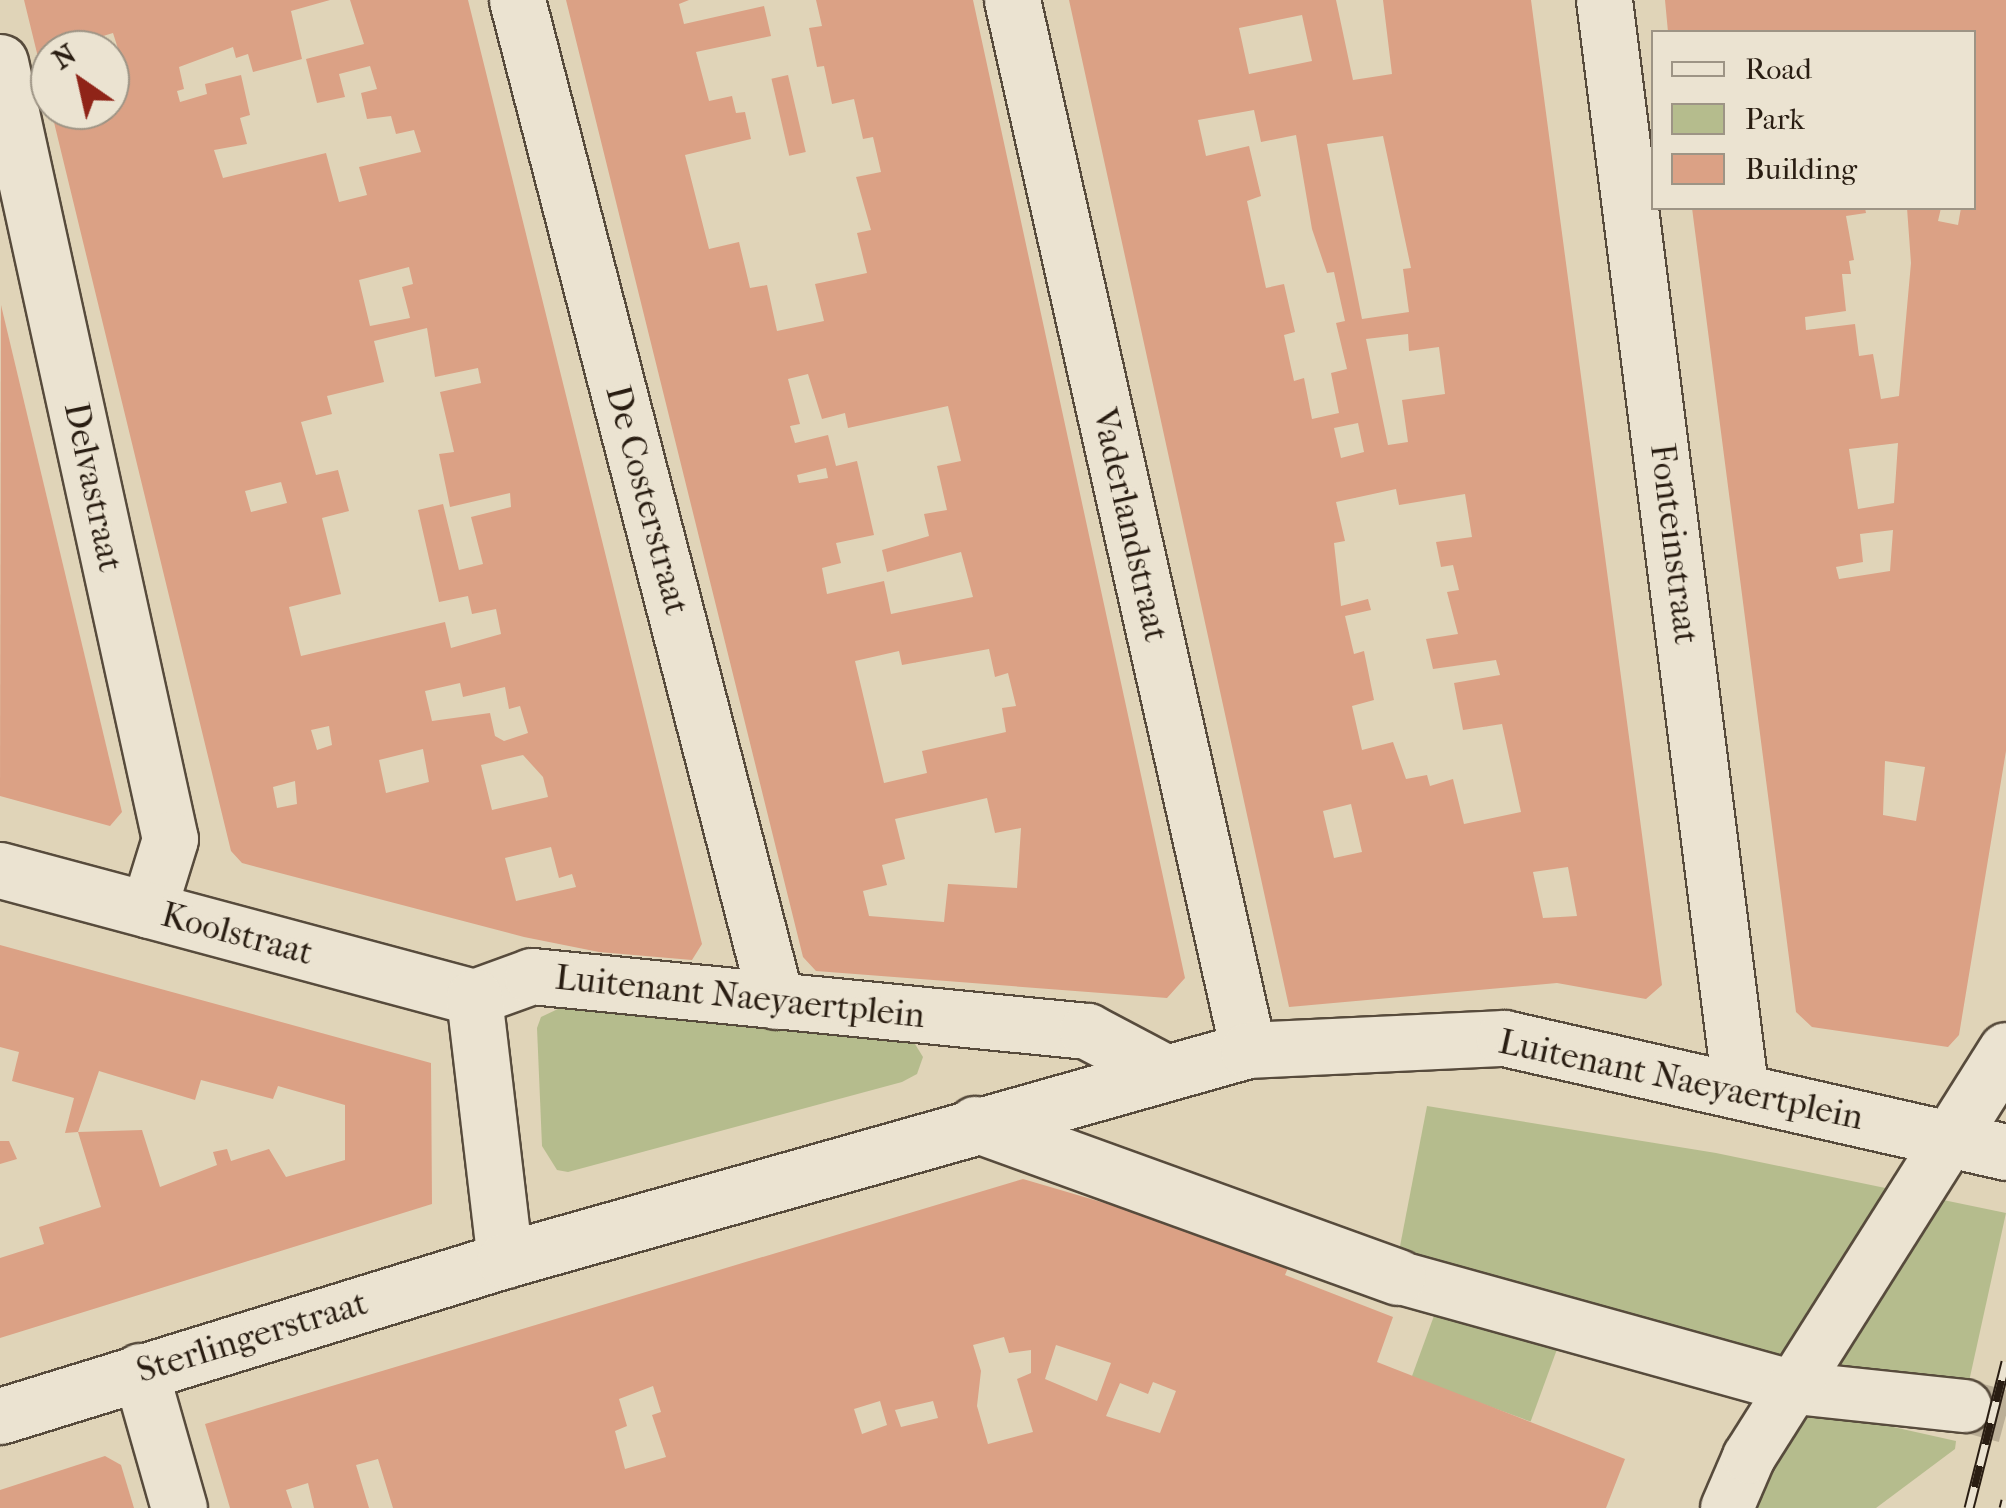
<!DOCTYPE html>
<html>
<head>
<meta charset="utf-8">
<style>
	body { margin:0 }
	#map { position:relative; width:2006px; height:1508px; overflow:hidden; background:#e0d4b8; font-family:"IM FELL French Canon",serif }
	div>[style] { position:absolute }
	.green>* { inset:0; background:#b5bc8d; transform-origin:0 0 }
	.building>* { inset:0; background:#dba185; transform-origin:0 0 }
	.pedestrian-tunnel>* { height:52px; margin-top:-26px; transform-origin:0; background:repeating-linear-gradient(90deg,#bbaf97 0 52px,transparent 0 78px) }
	.roads { filter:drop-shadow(2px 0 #574b3c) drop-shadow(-2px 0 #574b3c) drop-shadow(0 2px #574b3c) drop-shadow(0 -2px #574b3c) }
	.pedestrian>* { height:52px; margin:-26px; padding:0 26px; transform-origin:26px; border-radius:26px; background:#ebe3d1 }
	.minor>* { height:55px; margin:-27.5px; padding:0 27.5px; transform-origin:27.5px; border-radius:27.5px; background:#ebe3d1 }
	.rail>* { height:11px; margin-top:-5.5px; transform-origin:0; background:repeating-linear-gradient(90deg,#ebe3d1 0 22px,#291d12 0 44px); box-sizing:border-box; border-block:2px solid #291d12 }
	span { translate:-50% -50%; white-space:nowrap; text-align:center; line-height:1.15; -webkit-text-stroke:8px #ebe3d1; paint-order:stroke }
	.street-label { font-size:35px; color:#291d12 }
	.legend { position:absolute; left:1651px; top:30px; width:325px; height:180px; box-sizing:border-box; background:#ebe3d1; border:2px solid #9d9485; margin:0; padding:12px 18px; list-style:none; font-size:30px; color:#291d12 }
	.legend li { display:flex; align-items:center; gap:20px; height:50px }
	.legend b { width:50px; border:2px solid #9d9485 }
	.north { position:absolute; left:30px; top:30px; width:100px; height:100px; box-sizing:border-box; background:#ebe3d1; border:2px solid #9d9485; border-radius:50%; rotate:326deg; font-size:28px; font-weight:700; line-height:40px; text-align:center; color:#291d12 }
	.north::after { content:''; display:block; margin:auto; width:35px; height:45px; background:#8f2418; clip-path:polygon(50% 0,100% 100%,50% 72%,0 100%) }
</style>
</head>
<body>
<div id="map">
	<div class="green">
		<i style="clip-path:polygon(560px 1008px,895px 1041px,915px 1044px,923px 1057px,917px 1074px,902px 1082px,568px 1172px,557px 1170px,542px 1146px,537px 1028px,541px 1017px)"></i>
		<i style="clip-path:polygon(1427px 1106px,1716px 1153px,2006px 1213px,1963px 1409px,1396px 1267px)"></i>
		<i style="left:1439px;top:1302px;width:127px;height:81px;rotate:20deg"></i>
		<i style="clip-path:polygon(1799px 1406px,1956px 1441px,1955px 1449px,1876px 1508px,1754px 1508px)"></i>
	</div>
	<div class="building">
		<i style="clip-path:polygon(evenodd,24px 0,330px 0,291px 11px,302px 59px,253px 72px,248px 54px,236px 58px,233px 47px,179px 67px,184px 89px,177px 91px,180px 102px,207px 94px,205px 84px,241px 75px,250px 115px,240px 118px,247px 144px,214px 150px,223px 178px,326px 153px,339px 202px,367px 195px,359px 167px,421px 152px,414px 130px,396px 134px,391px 116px,367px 119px,361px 93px,377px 89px,370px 66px,339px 74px,345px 97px,317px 103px,306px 59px,364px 44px,350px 0,468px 0,702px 944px,692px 960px,599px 952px,524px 937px,242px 863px,231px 851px,51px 110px,110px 110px,110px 58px,120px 55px,113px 33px,80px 43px,82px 50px,50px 50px,48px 98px,24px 0,409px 267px,413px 284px,402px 287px,410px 318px,370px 326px,359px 280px,409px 267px,24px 0,427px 328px,435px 377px,478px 368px,481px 383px,440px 392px,454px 452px,439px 454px,450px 507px,510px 493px,511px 507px,471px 517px,483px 564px,459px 570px,443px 504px,418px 510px,439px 602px,468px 596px,472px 614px,496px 609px,501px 634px,451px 648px,445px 622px,301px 656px,289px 607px,341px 594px,322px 518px,349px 511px,338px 470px,316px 475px,301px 422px,332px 414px,327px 396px,384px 382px,374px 341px,427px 328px,24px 0,281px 482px,287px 503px,251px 512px,245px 491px,281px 482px,24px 0,460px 683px,463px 697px,505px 687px,509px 709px,520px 706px,528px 733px,504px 741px,495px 736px,490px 713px,432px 721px,425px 691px,460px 683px,24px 0,329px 726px,332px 745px,317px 750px,311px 730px,329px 726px,24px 0,423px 749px,429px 782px,386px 793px,379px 760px,423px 749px,24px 0,523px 755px,543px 777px,548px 797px,492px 810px,481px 765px,523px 755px,24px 0,295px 781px,297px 804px,277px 808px,273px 787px,295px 781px,24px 0,551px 847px,559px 878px,572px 874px,576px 887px,516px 901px,505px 858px,551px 847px)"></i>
		<i style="clip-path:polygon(evenodd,566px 0,689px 0,679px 4px,684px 24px,764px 6px,771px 36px,696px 52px,709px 101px,732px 96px,736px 113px,745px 112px,751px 139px,685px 155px,709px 249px,739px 242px,750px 288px,767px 285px,777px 331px,824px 321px,815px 284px,867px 273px,857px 233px,871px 230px,856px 177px,881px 172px,873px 137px,863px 139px,854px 99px,832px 104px,824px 66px,817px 67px,809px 28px,822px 26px,816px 0,973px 0,1185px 978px,1167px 998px,816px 971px,803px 957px,566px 0,808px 374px,822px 419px,845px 413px,848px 428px,948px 406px,961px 461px,937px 466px,947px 510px,924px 514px,929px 536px,882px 550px,887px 572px,961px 552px,973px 597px,891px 614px,884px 581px,827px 594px,822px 568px,841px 563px,836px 543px,874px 535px,857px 461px,836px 466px,828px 435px,795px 443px,790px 426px,800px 424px,788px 379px,808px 374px,566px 0,826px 468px,828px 478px,799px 483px,797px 475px,826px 468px,566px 0,989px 649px,995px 677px,1008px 673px,1016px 706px,1002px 708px,1006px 732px,922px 751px,927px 773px,884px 783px,855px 661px,899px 651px,902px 665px,989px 649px,566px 0,987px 798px,995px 833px,1021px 828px,1017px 888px,948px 884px,944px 922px,869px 916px,863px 891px,887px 885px,882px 865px,905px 859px,895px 819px,987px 798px)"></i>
		<i style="clip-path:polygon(evenodd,1069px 0,1336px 0,1353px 80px,1392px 74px,1383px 0,1531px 0,1662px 985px,1646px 999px,1557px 983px,1289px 1007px,1069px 0,1302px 15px,1312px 61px,1249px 74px,1239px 28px,1302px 15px,1069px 0,1254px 110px,1261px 142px,1296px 135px,1312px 229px,1327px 273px,1334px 272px,1345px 321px,1336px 323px,1347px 369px,1331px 373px,1339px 413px,1312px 419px,1304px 378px,1294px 381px,1284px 335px,1295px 332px,1284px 284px,1266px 288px,1247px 201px,1261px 196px,1249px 146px,1206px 156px,1198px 120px,1254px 110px,1069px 0,1383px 136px,1411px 268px,1403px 269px,1409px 312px,1362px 319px,1327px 144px,1383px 136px,1069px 0,1408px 334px,1409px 351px,1439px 347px,1445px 394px,1402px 400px,1408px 442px,1388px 445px,1366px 339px,1408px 334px,1069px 0,1358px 423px,1364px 452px,1341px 458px,1334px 428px,1358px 423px,1069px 0,1396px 489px,1399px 505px,1465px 494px,1472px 537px,1436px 542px,1441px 567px,1453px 565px,1459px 590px,1447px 592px,1458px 634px,1426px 639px,1433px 669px,1496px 660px,1500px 675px,1454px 683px,1463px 730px,1502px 724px,1521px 812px,1464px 824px,1453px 779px,1430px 786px,1427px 775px,1406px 779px,1393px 742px,1362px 750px,1352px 706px,1374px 700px,1364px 651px,1354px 654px,1345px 616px,1371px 610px,1368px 599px,1341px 606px,1334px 543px,1345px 541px,1336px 502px,1396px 489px,1069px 0,1351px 804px,1362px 852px,1334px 858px,1323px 811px,1351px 804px,1069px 0,1568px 867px,1577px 916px,1543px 918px,1533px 872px,1568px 867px)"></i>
		<i style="clip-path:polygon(evenodd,1665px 0,2006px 0,2006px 751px,1959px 1035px,1948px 1047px,1812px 1027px,1796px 1012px,1692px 208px,1865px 208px,1866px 213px,1846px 216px,1854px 260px,1849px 261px,1851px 274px,1842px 274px,1846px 311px,1805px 317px,1806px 330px,1855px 324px,1859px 356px,1873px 354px,1881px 399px,1899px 396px,1911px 263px,1907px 208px,1941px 208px,1938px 221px,1958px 225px,1961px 208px,1974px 208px,1974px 32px,1668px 32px,1665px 0,1898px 443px,1894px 503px,1858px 509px,1849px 449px,1898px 443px,1665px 0,1893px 530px,1890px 571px,1839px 579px,1836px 567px,1863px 562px,1860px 534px,1893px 530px,1665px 0,1885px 761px,1925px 767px,1916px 821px,1883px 815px,1885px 761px)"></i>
		<i style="left:788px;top:75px;width:79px;height:17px;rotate:77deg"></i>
		<i style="clip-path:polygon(1px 305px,122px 812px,110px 826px,0 796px)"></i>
		<i style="clip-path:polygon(evenodd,0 945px,431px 1063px,432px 1204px,0 1338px,0 1258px,44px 1244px,39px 1227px,101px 1207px,78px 1132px,65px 1133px,74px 1098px,12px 1081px,19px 1052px,0 1047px,0 945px,99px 1071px,195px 1100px,201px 1080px,273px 1099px,278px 1086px,345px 1105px,345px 1160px,286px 1177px,269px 1149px,231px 1161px,227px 1149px,213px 1152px,217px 1165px,160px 1187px,142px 1130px,78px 1132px,99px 1071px)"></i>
		<i style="clip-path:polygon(0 1141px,9px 1141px,17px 1159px,0 1164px)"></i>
		<i style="clip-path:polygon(evenodd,1023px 1179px,1292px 1258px,1285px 1275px,1393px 1317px,1377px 1362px,1625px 1459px,1606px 1508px,393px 1508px,378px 1459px,356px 1465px,369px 1508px,314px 1508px,308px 1483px,286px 1490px,292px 1508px,230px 1508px,205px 1424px,1023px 1179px,1004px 1337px,1009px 1353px,1031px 1350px,1031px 1373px,1017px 1379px,1033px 1432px,988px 1444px,977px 1406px,981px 1371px,973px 1345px,1004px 1337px,1023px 1179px,1056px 1345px,1111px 1363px,1097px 1401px,1045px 1379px,1056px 1345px,1023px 1179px,1153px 1382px,1176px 1391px,1160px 1433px,1106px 1416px,1120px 1383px,1148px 1394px,1153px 1382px,1023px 1179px,653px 1386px,661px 1412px,652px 1415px,666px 1457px,625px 1469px,615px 1431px,627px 1426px,619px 1399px,653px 1386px,1023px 1179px,880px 1401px,887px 1425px,862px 1434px,854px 1409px,880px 1401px,1023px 1179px,933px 1401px,938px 1418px,901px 1427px,895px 1410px,933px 1401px)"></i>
		<i style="clip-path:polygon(105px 1456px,121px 1465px,134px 1508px,0 1508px,0 1490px)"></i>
	</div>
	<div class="pedestrian-tunnel">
		<i style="left:1965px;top:1406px;width:42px;rotate:15deg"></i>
	</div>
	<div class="roads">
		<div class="pedestrian">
			<i style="left:1397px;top:1277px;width:414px;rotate:15.5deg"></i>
			<i style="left:1796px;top:1388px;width:170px;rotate:6.1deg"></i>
			<i style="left:1727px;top:1508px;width:56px;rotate:-66.7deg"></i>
			<i style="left:1749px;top:1457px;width:376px;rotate:-57.7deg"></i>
		</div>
		<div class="minor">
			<i style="left:517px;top:0;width:1034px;rotate:75.49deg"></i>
			<i style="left:1012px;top:0;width:1076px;rotate:77.33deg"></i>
			<i style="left:1604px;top:0;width:1096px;rotate:82.87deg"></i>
			<i style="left:0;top:62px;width:795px;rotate:77.66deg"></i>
			<i style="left:170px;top:839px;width:74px;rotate:107.2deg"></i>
			<i style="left:0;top:870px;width:491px;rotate:15deg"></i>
			<i style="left:474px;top:997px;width:62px;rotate:-19.9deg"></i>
			<i style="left:532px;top:976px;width:558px;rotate:5.66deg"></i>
			<i style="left:1087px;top:1031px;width:84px;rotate:27.8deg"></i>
			<i style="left:474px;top:997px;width:265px;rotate:83.3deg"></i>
			<i style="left:975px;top:1124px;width:449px;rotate:19.9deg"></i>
			<i style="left:1950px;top:1139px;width:105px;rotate:-57.8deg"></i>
			<i style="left:140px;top:1371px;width:142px;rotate:74.1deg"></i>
			<i style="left:0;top:1416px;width:529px;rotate:-17.17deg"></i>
			<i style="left:505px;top:1260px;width:772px;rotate:-15.78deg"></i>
			<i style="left:1248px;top:1050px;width:256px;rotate:-2.7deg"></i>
			<i style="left:1504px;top:1038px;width:515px;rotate:12.79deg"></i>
		</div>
	</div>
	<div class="rail">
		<i style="left:1969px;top:1508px;width:151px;rotate:-75.8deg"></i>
		<i style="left:2004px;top:1508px;width:8px;rotate:-76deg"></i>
	</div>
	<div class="street-label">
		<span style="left:93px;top:487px;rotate:78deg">Delvastraat</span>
		<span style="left:647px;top:500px;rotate:75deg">De Costerstraat</span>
		<span style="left:1130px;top:525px;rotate:77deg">Vaderlandstraat</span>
		<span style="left:1674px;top:544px;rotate:83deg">Fonteinstraat</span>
		<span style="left:237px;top:934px;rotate:15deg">Koolstraat</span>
		<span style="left:740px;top:997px;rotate:6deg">Luitenant Naeyaertplein</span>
		<span style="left:1681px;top:1080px;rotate:12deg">Luitenant Naeyaertplein</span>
		<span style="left:252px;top:1337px;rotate:-17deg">Sterlingerstraat</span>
	</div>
	<ul class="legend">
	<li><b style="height:12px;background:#ebe3d1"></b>Road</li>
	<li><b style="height:28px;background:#b5bc8d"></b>Park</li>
	<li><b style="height:28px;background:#dba185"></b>Building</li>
	</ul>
	<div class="north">N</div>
</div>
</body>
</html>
